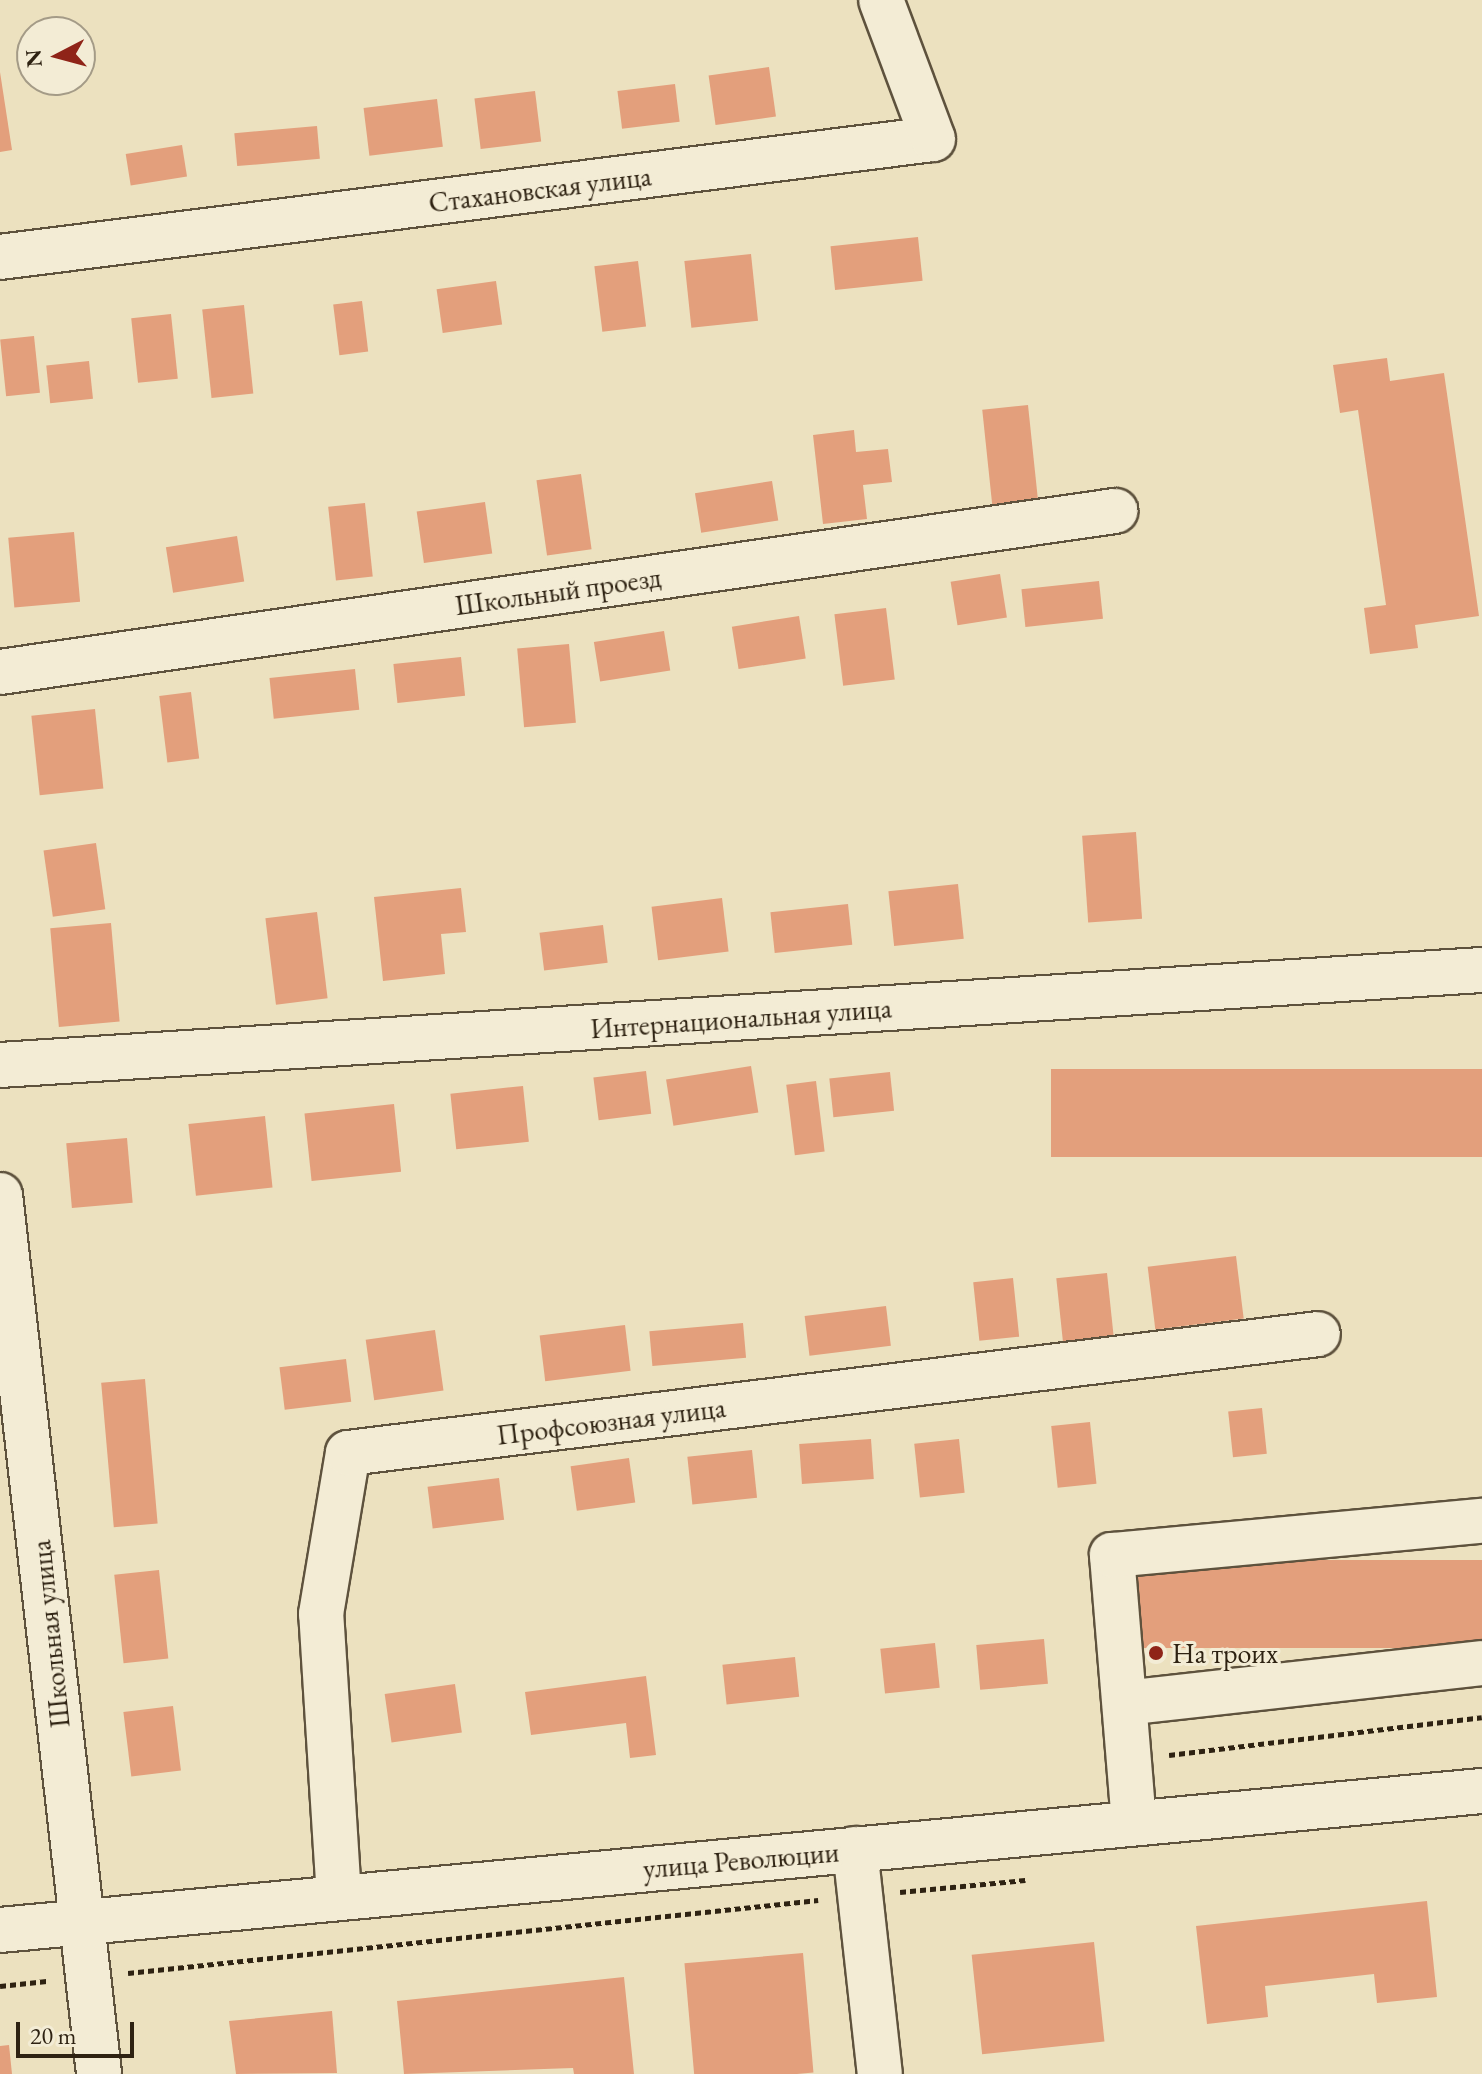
<!DOCTYPE html>
<html>
<head>
<meta charset="utf-8">
<style>
	body { margin:0 }
	#map { position:relative; width:1482px; height:2074px; overflow:hidden; background:#ece1bf; font-family:"EB Garamond",serif }
	div>[style] { position:absolute }
	.building>* { inset:0; background:#e39f7c; transform-origin:0 0 }
	.path>* { height:5px; margin-top:-2.5px; transform-origin:0; background:repeating-linear-gradient(90deg,#2e2212 0 6px,transparent 0 10px) }
	.roads { filter:drop-shadow(2px 0 #5e523d) drop-shadow(-2px 0 #5e523d) drop-shadow(0 2px #5e523d) drop-shadow(0 -2px #5e523d) }
	.minor>* { height:44px; margin:-22px; padding:0 22px; transform-origin:22px; border-radius:22px; background:#f3ecd5 }
	.dots>* { width:22px; height:22px; translate:-50% -50%; box-sizing:border-box; border:4px solid #f3ecd5; border-radius:50% }
	span { translate:-50% -50%; white-space:nowrap; text-align:center; line-height:1.15; -webkit-text-stroke:6px #f3ecd5; paint-order:stroke }
	.street-label { font-size:28px; color:#2e2212 }
	.poi-label { font-size:28px; color:#2e2212 }
	.left { translate:0 -50%; text-align:left }
	.north { position:absolute; left:16px; top:16px; width:80px; height:80px; box-sizing:border-box; background:#f3ecd5; border:2px solid #a49b87; border-radius:50%; rotate:264deg; font-size:22px; font-weight:700; line-height:32px; text-align:center; color:#2e2212 }
	.north::after { content:''; display:block; margin:auto; width:28px; height:36px; background:#8f2418; clip-path:polygon(50% 0,100% 100%,50% 72%,0 100%) }
	.scale { position:absolute; left:16px; top:2022px; width:118px; height:36px; box-sizing:border-box; border:4px solid #2e2212; border-top:0; padding-left:10px; font-size:24px; line-height:28px; white-space:nowrap; color:#2e2212; -webkit-text-stroke:6px #f3ecd5; paint-order:stroke }
</style>
</head>
<body>
<div id="map">
	<div class="building">
		<i style="left:769px;top:67px;width:50px;height:61px;rotate:82deg"></i>
		<i style="clip-path:polygon(0 72px,12px 150px,0 152px)"></i>
		<i style="left:675px;top:84px;width:38px;height:58px;rotate:83deg"></i>
		<i style="left:535px;top:91px;width:51px;height:61px;rotate:83deg"></i>
		<i style="left:437px;top:99px;width:48px;height:74px;rotate:83deg"></i>
		<i style="left:317px;top:126px;width:33px;height:83px;rotate:85deg"></i>
		<i style="left:182px;top:145px;width:32px;height:57px;rotate:81deg"></i>
		<i style="left:918px;top:237px;width:44px;height:88px;rotate:84deg"></i>
		<i style="left:751px;top:254px;width:67px;height:67px;rotate:84deg"></i>
		<i style="left:638px;top:261px;width:66px;height:44px;rotate:83deg"></i>
		<i style="left:496px;top:281px;width:44px;height:60px;rotate:82deg"></i>
		<i style="left:362px;top:301px;width:51px;height:29px;rotate:83deg"></i>
		<i style="left:244px;top:305px;width:89px;height:42px;rotate:84deg"></i>
		<i style="left:171px;top:314px;width:65px;height:40px;rotate:84deg"></i>
		<i style="left:34px;top:336px;width:57px;height:34px;rotate:84deg"></i>
		<i style="clip-path:polygon(1387px 358px,1390px 381px,1444px 373px,1479px 616px,1415px 625px,1418px 648px,1370px 654px,1364px 608px,1386px 605px,1358px 410px,1340px 413px,1333px 365px)"></i>
		<i style="left:89px;top:361px;width:38px;height:43px;rotate:84deg"></i>
		<i style="left:1028px;top:405px;width:98px;height:46px;rotate:84deg"></i>
		<i style="clip-path:polygon(854px 430px,856px 452px,888px 449px,892px 482px,863px 485px,867px 519px,823px 524px,813px 435px)"></i>
		<i style="left:581px;top:474px;width:76px;height:45px;rotate:82deg"></i>
		<i style="left:772px;top:481px;width:40px;height:78px;rotate:81deg"></i>
		<i style="left:485px;top:502px;width:52px;height:69px;rotate:82deg"></i>
		<i style="left:365px;top:503px;width:74px;height:37px;rotate:84deg"></i>
		<i style="left:74px;top:532px;width:70px;height:66px;rotate:85deg"></i>
		<i style="left:237px;top:536px;width:46px;height:72px;rotate:81deg"></i>
		<i style="left:1000px;top:574px;width:44px;height:50px;rotate:81deg"></i>
		<i style="left:1099px;top:581px;width:38px;height:78px;rotate:84deg"></i>
		<i style="left:886px;top:608px;width:72px;height:52px;rotate:83deg"></i>
		<i style="left:799px;top:616px;width:43px;height:68px;rotate:81deg"></i>
		<i style="left:664px;top:631px;width:40px;height:71px;rotate:81deg"></i>
		<i style="left:569px;top:644px;width:79px;height:52px;rotate:85deg"></i>
		<i style="left:461px;top:657px;width:39px;height:68px;rotate:84deg"></i>
		<i style="left:355px;top:669px;width:41px;height:86px;rotate:84deg"></i>
		<i style="left:191px;top:692px;width:67px;height:32px;rotate:83deg"></i>
		<i style="left:95px;top:709px;width:80px;height:64px;rotate:84deg"></i>
		<i style="left:1136px;top:832px;width:87px;height:54px;rotate:86deg"></i>
		<i style="left:96px;top:843px;width:67px;height:53px;rotate:82deg"></i>
		<i style="left:958px;top:884px;width:55px;height:70px;rotate:84deg"></i>
		<i style="clip-path:polygon(461px 888px,466px 932px,441px 934px,445px 974px,383px 981px,374px 897px)"></i>
		<i style="left:722px;top:898px;width:54px;height:71px;rotate:83deg"></i>
		<i style="left:848px;top:904px;width:41px;height:78px;rotate:84deg"></i>
		<i style="left:317px;top:912px;width:87px;height:52px;rotate:83deg"></i>
		<i style="left:111px;top:923px;width:99px;height:61px;rotate:85deg"></i>
		<i style="left:603px;top:925px;width:38px;height:64px;rotate:83deg"></i>
		<i style="left:751px;top:1066px;width:47px;height:86px;rotate:81deg"></i>
		<i style="left:1482px;top:1069px;width:88px;height:431px;rotate:90deg"></i>
		<i style="left:646px;top:1071px;width:43px;height:53px;rotate:83deg"></i>
		<i style="left:890px;top:1072px;width:39px;height:61px;rotate:84deg"></i>
		<i style="left:816px;top:1081px;width:71px;height:30px;rotate:83deg"></i>
		<i style="left:523px;top:1086px;width:56px;height:73px;rotate:84deg"></i>
		<i style="left:394px;top:1104px;width:68px;height:90px;rotate:84deg"></i>
		<i style="left:265px;top:1116px;width:72px;height:77px;rotate:84deg"></i>
		<i style="left:127px;top:1138px;width:65px;height:61px;rotate:85deg"></i>
		<i style="left:1236px;top:1256px;width:63px;height:89px;rotate:83deg"></i>
		<i style="left:1107px;top:1273px;width:64px;height:51px;rotate:84deg"></i>
		<i style="left:1013px;top:1278px;width:59px;height:40px;rotate:84deg"></i>
		<i style="left:886px;top:1306px;width:40px;height:82px;rotate:83deg"></i>
		<i style="left:743px;top:1323px;width:35px;height:94px;rotate:85deg"></i>
		<i style="left:625px;top:1325px;width:46px;height:86px;rotate:83deg"></i>
		<i style="left:435px;top:1330px;width:61px;height:70px;rotate:82deg"></i>
		<i style="left:346px;top:1359px;width:43px;height:67px;rotate:83deg"></i>
		<i style="left:145px;top:1379px;width:145px;height:44px;rotate:85deg"></i>
		<i style="left:1262px;top:1408px;width:46px;height:34px;rotate:84deg"></i>
		<i style="left:1090px;top:1422px;width:62px;height:39px;rotate:84deg"></i>
		<i style="left:871px;top:1439px;width:40px;height:72px;rotate:86deg"></i>
		<i style="left:959px;top:1439px;width:54px;height:45px;rotate:84deg"></i>
		<i style="left:752px;top:1450px;width:48px;height:65px;rotate:84deg"></i>
		<i style="left:629px;top:1458px;width:45px;height:59px;rotate:82deg"></i>
		<i style="left:499px;top:1478px;width:42px;height:72px;rotate:83deg"></i>
		<i style="left:1482px;top:1560px;width:88px;height:345px;rotate:90deg"></i>
		<i style="left:159px;top:1570px;width:89px;height:45px;rotate:84deg"></i>
		<i style="left:1044px;top:1639px;width:45px;height:68px;rotate:85deg"></i>
		<i style="left:935px;top:1643px;width:45px;height:55px;rotate:84deg"></i>
		<i style="left:795px;top:1657px;width:40px;height:73px;rotate:84deg"></i>
		<i style="clip-path:polygon(646px 1676px,656px 1755px,630px 1758px,626px 1723px,531px 1735px,525px 1692px)"></i>
		<i style="left:455px;top:1684px;width:49px;height:71px;rotate:82deg"></i>
		<i style="left:173px;top:1706px;width:65px;height:50px;rotate:83deg"></i>
		<i style="clip-path:polygon(1427px 1901px,1437px 1997px,1377px 2003px,1374px 1974px,1265px 1986px,1268px 2017px,1207px 2024px,1196px 1926px)"></i>
		<i style="left:1094px;top:1942px;width:100px;height:123px;rotate:84deg"></i>
		<i style="left:803px;top:1953px;width:120px;height:119px;rotate:85deg"></i>
		<i style="clip-path:polygon(624px 1977px,634px 2074px,574px 2074px,573px 2068px,404px 2074px,397px 2001px)"></i>
		<i style="clip-path:polygon(332px 2011px,337px 2073px,236px 2074px,229px 2021px)"></i>
		<i style="clip-path:polygon(9px 2045px,12px 2074px,0 2074px,0 2046px)"></i>
	</div>
	<div class="path">
		<i style="left:1169px;top:1755px;width:315px;rotate:-6.9deg"></i>
		<i style="left:900px;top:1892px;width:126px;rotate:-5.5deg"></i>
		<i style="left:128px;top:1973px;width:694px;rotate:-6.04deg"></i>
		<i style="left:0;top:1986px;width:47px;rotate:-6.1deg"></i>
	</div>
	<div class="roads">
		<div class="minor">
			<i style="left:0;top:257px;width:940px;rotate:-7.21deg"></i>
			<i style="left:933px;top:139px;width:148px;rotate:-110.5deg"></i>
			<i style="left:0;top:672px;width:1127px;rotate:-8.22deg"></i>
			<i style="left:0;top:1065px;width:1485px;rotate:-3.67deg"></i>
			<i style="left:0;top:1195px;width:885px;rotate:83.57deg"></i>
			<i style="left:1125px;top:1703px;width:359px;rotate:-6.4deg"></i>
			<i style="left:1134px;top:1823px;width:269px;rotate:-94.7deg"></i>
			<i style="left:1112px;top:1555px;width:372px;rotate:-5.3deg"></i>
			<i style="left:855px;top:1849px;width:226px;rotate:83.7deg"></i>
			<i style="left:339px;top:1897px;width:284px;rotate:-93.6deg"></i>
			<i style="left:321px;top:1614px;width:163px;rotate:-80.5deg"></i>
			<i style="left:348px;top:1453px;width:977px;rotate:-6.99deg"></i>
			<i style="left:0;top:1930px;width:1489px;rotate:-5.36deg"></i>
		</div>
	</div>
	<div class="dots">
		<i style="left:1156px;top:1653px;background:#8f2418"></i>
	</div>
	<div class="street-label">
		<span style="left:540px;top:189px;rotate:-7deg">Стахановская улица</span>
		<span style="left:558px;top:591px;rotate:-8deg">Школьный проезд</span>
		<span style="left:741px;top:1018px;rotate:-4deg">Интернациональная улица</span>
		<span style="left:611px;top:1421px;rotate:-7deg">Профсоюзная улица</span>
		<span style="left:50px;top:1634px;rotate:-96deg">Школьная улица</span>
		<span style="left:741px;top:1860px;rotate:-5deg">улица Революции</span>
	</div>
	<div class="poi-label">
		<span class="left" style="left:1172px;top:1653px">На троих</span>
	</div>
	<div class="north">N</div>
	<div class="scale">20 m</div>
</div>
</body>
</html>
